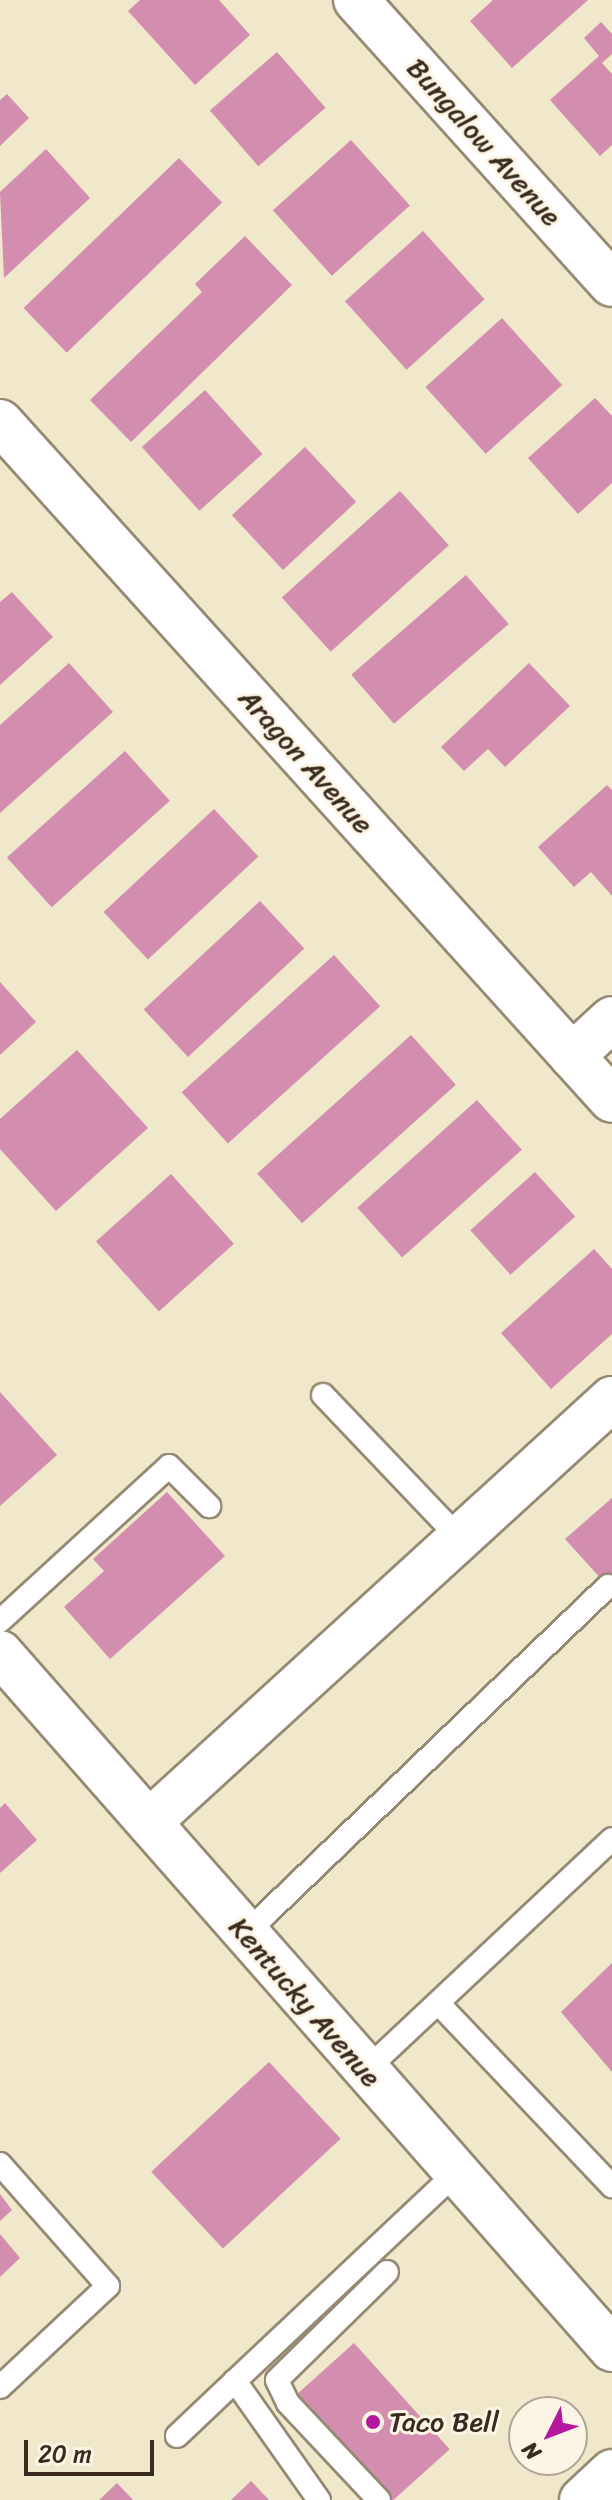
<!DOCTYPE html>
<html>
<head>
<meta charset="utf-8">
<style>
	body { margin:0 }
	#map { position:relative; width:612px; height:2500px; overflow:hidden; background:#efe8cb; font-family:Sriracha,sans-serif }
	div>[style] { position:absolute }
	.building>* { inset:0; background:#d38dae; transform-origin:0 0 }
	.roads { filter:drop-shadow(2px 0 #958974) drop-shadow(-2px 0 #958974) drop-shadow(0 2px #958974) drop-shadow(0 -2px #958974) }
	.lane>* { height:22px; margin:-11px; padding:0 11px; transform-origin:11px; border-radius:11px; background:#fff }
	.street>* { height:44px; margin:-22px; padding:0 22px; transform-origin:22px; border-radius:22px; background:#fff }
	.primary>* { height:44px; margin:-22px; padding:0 22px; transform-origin:22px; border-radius:22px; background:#fff }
	.dots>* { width:22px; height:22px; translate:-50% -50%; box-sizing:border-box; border:4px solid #fcf5e5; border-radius:50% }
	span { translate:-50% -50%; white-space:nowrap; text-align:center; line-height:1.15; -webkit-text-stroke:6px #fcf5e5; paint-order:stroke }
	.street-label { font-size:28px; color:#3b2a1e }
	.poi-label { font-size:28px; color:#3b2a1e }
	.left { translate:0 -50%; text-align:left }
	.north { position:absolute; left:508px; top:2396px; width:80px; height:80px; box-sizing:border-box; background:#fcf5e5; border:2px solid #afa495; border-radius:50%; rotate:228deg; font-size:22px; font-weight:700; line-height:32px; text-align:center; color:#3b2a1e }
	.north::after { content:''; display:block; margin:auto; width:28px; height:36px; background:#b5179e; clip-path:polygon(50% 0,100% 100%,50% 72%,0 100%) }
	.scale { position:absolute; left:24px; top:2440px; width:130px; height:36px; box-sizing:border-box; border:4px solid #3b2a1e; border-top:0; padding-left:10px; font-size:24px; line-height:28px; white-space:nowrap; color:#3b2a1e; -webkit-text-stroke:6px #fcf5e5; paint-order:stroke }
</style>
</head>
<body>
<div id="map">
	<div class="building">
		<i style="clip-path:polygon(140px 0,219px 0,250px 35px,195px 85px,128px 11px)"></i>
		<i style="clip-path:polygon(493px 0,588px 0,512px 68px,470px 21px)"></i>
		<i style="clip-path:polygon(601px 22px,612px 34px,612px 54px,602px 63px,612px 74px,612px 145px,600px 156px,550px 100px,599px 56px,584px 38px)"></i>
		<i style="left:277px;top:52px;width:74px;height:89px;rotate:49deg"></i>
		<i style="clip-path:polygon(7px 94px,29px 118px,0 146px,0 100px)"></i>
		<i style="left:351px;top:140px;width:88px;height:105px;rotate:48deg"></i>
		<i style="clip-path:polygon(46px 149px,90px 198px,4px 278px,0 192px)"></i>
		<i style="left:179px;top:158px;width:62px;height:216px;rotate:46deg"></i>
		<i style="left:423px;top:231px;width:92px;height:105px;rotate:48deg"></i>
		<i style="clip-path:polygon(245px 236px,292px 285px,131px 442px,90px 400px,202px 292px,195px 284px)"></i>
		<i style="left:502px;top:318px;width:90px;height:103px;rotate:48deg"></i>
		<i style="left:205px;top:390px;width:86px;height:85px;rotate:48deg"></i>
		<i style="clip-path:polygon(595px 398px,612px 416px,612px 483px,578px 514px,528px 458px)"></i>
		<i style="left:305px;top:447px;width:75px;height:100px;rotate:47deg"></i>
		<i style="left:400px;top:491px;width:73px;height:159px;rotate:48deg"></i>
		<i style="left:466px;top:575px;width:65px;height:152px;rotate:49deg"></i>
		<i style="clip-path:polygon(12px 592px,53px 637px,0 685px,0 602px)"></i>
		<i style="clip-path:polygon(69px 663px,113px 712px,0 813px,0 725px)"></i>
		<i style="clip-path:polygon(529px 663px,570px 706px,505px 767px,488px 749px,464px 771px,441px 747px)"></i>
		<i style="left:125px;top:751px;width:67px;height:159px;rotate:48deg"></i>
		<i style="clip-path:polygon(607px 785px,612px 790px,612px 896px,591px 872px,574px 887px,538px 847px)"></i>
		<i style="left:214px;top:809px;width:65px;height:151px;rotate:47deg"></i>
		<i style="left:260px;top:901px;width:65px;height:159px;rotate:47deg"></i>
		<i style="left:334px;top:955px;width:69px;height:205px;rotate:48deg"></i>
		<i style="clip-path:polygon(0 982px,36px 1022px,0 1055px)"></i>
		<i style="left:411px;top:1035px;width:67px;height:207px;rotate:48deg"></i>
		<i style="clip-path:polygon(77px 1050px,148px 1128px,56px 1211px,0 1149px,0 1119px)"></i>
		<i style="left:477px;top:1100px;width:67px;height:161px;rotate:48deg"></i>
		<i style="left:535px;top:1172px;width:60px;height:87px;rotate:48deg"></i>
		<i style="left:171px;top:1174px;width:94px;height:101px;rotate:48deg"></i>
		<i style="clip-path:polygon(594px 1249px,612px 1269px,612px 1334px,551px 1389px,501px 1333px)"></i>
		<i style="clip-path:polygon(0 1392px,57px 1455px,0 1506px)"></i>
		<i style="clip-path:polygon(167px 1492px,225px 1556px,110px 1659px,64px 1607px,104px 1571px,93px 1559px)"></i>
		<i style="clip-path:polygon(612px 1498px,612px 1591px,565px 1539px)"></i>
		<i style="clip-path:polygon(5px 1803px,37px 1840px,0 1873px,0 1808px)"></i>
		<i style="clip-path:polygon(612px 1963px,612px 2072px,561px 2012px)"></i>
		<i style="left:269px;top:2062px;width:105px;height:161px;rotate:47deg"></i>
		<i style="clip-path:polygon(0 2194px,12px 2210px,0 2221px)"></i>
		<i style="clip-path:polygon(0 2234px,20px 2258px,0 2277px)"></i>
		<i style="left:354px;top:2343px;width:143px;height:79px;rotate:48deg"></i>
		<i style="clip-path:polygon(251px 2481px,269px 2500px,231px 2500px)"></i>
		<i style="clip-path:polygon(117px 2483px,133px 2500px,99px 2500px)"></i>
	</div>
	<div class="roads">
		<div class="lane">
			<i style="left:323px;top:1395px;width:197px;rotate:46.4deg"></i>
			<i style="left:0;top:1621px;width:229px;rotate:-42.5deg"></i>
			<i style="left:169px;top:1466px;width:57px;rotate:45deg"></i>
			<i style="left:245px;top:1934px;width:503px;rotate:-43.79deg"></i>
			<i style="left:440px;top:2005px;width:250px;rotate:46.5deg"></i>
			<i style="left:365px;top:2071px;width:339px;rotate:-43.2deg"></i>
			<i style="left:0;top:2164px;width:163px;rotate:48.5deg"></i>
			<i style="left:108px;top:2286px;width:148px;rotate:136.9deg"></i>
			<i style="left:177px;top:2436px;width:80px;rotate:-43.5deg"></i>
			<i style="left:319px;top:2500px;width:146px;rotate:-125.2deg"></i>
			<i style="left:235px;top:2381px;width:303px;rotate:-43.3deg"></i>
			<i style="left:379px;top:2500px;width:133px;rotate:-133.2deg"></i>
			<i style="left:288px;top:2403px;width:25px;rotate:-116deg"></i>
			<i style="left:277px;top:2380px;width:154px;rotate:-44.5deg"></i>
		</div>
		<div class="street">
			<i style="left:356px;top:0;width:382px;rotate:48deg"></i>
			<i style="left:0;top:422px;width:913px;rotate:47.93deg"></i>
			<i style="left:572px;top:1056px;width:54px;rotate:-42.8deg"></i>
			<i style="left:0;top:1653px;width:927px;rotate:48.67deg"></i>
			<i style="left:149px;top:1822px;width:627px;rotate:-42.42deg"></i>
		</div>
		<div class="primary">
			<i style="left:582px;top:2500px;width:41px;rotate:-43deg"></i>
		</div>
	</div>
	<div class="dots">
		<i style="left:373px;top:2422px;background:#b5179e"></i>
	</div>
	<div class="street-label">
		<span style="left:484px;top:142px;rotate:48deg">Bungalow Avenue</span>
		<span style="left:306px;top:761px;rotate:48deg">Aragon Avenue</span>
		<span style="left:305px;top:2002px;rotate:49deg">Kentucky Avenue</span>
	</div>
	<div class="poi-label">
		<span class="left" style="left:389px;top:2422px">Taco Bell</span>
	</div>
	<div class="north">N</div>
	<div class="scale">20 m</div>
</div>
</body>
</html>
